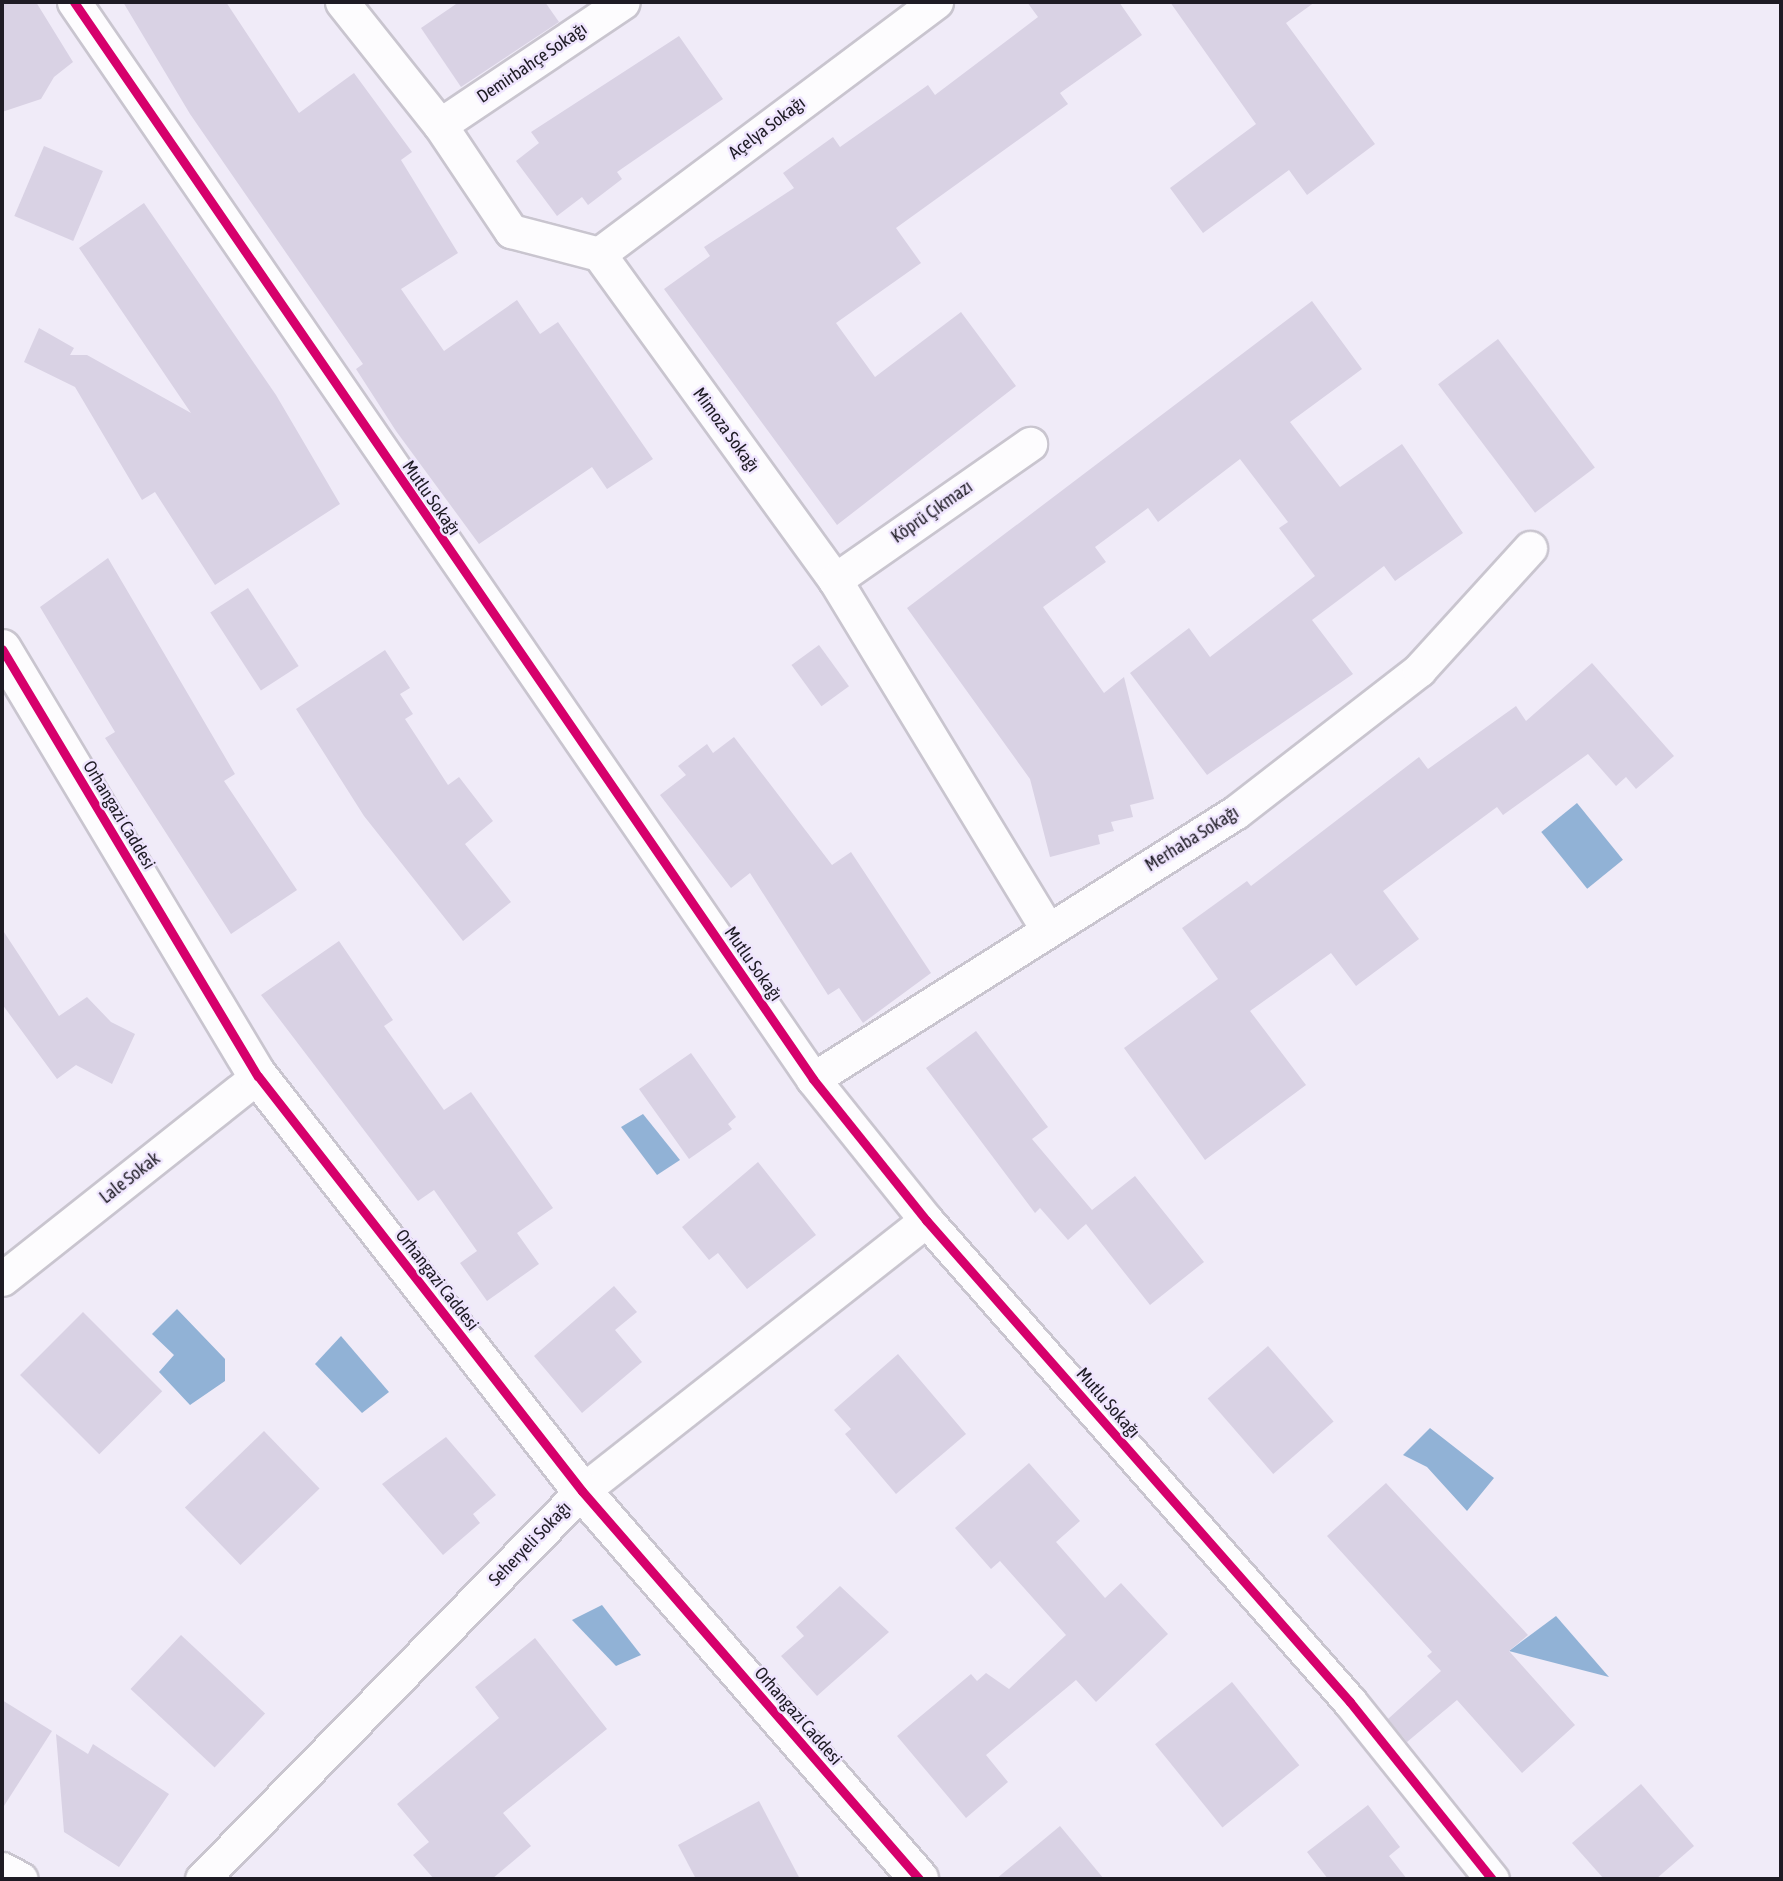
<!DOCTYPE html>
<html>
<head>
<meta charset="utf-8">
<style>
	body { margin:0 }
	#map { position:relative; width:1783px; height:1881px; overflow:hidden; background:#f0ebf8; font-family:"Asap Condensed",sans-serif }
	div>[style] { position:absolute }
	.water>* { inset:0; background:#91b2d6; transform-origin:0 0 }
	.building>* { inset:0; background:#d9d2e4; transform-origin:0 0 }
	.roads { filter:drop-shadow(2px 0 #c9c5cf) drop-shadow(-2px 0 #c9c5cf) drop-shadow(0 2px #c9c5cf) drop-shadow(0 -2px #c9c5cf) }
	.street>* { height:33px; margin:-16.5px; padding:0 16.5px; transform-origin:16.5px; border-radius:16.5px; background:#fdfcfe }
	.secondary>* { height:38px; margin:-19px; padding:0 19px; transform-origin:19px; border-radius:19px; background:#fdfcfe }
	.cycleway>* { height:9px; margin:-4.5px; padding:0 4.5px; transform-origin:4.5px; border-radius:4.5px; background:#d6006c }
	span { translate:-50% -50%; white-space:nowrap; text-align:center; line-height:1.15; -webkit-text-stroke:5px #efe5fe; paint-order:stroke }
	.street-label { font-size:18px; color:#1e1b24 }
	.frame { position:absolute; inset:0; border:4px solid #1e1b24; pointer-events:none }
</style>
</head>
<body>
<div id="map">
	<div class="water">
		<i style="left:1577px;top:803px;width:73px;height:46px;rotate:51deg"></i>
		<i style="clip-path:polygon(643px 1114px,680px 1160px,657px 1175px,621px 1127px)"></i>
		<i style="clip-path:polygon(177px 1309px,225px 1359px,225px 1381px,190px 1405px,159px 1372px,174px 1355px,152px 1334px)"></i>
		<i style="clip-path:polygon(341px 1336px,389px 1392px,362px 1413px,315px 1364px)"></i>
		<i style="clip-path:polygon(1430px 1428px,1494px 1478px,1467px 1511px,1427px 1467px,1403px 1455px)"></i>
		<i style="clip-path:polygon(602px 1605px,641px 1655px,616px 1666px,572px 1620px)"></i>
		<i style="clip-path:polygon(1556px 1616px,1609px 1677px,1509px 1651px)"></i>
	</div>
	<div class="building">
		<i style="clip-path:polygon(2px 2px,36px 2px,73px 62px,54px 77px,41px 99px,2px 112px)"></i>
		<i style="clip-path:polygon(123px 2px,226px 2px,299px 113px,354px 73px,412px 152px,401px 160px,458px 253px,401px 289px,444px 351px,517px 300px,540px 334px,558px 322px,653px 459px,607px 489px,592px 467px,479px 544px,396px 431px,356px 369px,363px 364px,190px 114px)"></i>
		<i style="clip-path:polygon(459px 2px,545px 2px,559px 22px,461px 87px,421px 28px)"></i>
		<i style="clip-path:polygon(1027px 2px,1119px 2px,1142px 35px,1060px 93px,1068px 104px,896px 228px,921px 263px,836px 323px,875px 377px,961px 312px,1016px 386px,837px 525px,664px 289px,710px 256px,704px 247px,794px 188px,783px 173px,833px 137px,840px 147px,928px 85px,935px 95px,1038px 17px)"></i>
		<i style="clip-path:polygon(1170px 2px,1315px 2px,1286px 23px,1375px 144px,1307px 195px,1289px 170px,1203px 233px,1170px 188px,1256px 124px)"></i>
		<i style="clip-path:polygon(679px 36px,723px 99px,617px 172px,622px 179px,588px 205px,582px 197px,557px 216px,516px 161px,539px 143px,531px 132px)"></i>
		<i style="left:44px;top:146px;width:64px;height:76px;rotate:23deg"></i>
		<i style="clip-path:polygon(144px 203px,276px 395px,340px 504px,215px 585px,155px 492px,142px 500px,75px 387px,24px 362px,39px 328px,74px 348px,70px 355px,87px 355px,191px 413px,79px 248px)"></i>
		<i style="clip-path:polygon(1312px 301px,1362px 369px,1290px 422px,1340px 487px,1402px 444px,1463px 533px,1395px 581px,1384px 566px,1312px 620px,1353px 674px,1207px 775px,1130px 673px,1189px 628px,1210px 657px,1315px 576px,1279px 528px,1288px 522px,1240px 459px,1158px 522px,1148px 508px,1095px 547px,1106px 562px,1043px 607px,1104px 693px,1124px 677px,1154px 799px,1130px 805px,1133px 817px,1111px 822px,1114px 831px,1098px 835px,1100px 844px,1050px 857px,1030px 779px,907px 608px)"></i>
		<i style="left:1498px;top:339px;width:161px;height:75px;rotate:53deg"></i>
		<i style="clip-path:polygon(108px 558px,235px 774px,224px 781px,297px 890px,231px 934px,105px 738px,115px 732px,40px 607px)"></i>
		<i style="left:248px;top:588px;width:93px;height:45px;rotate:57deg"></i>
		<i style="left:819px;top:645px;width:51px;height:34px;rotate:54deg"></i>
		<i style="clip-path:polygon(385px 650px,410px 688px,400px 694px,413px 714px,405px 719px,448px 785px,459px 777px,493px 821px,465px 844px,511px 902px,463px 941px,364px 816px,296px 709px)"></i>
		<i style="clip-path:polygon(1592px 663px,1674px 756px,1636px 789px,1626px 777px,1616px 786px,1588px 754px,1503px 815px,1497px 807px,1383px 891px,1419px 939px,1356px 986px,1331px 953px,1250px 1011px,1306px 1085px,1205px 1160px,1124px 1048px,1218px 979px,1182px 928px,1247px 881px,1251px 886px,1419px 757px,1428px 769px,1516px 706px,1526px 721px)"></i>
		<i style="clip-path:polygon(734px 737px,832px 865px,851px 852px,931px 973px,863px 1023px,839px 988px,828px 995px,750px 873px,731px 888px,660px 795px,686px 775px,678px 766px,707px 744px,713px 753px)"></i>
		<i style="clip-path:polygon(2px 929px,59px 1016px,87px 997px,111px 1022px,135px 1034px,112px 1084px,76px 1065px,57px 1079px,2px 1004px)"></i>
		<i style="clip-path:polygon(339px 941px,393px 1020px,384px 1026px,444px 1110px,471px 1092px,553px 1208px,517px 1233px,539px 1264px,487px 1301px,460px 1263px,477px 1251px,434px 1190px,418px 1201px,261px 995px)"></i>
		<i style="clip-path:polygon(976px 1031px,1048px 1127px,1032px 1139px,1092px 1210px,1135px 1176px,1204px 1262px,1150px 1305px,1086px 1224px,1068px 1240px,1040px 1208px,1035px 1213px,926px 1068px)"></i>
		<i style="clip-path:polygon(691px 1053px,736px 1117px,728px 1124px,732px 1129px,689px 1159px,639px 1089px)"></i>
		<i style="clip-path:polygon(758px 1162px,816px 1235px,747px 1289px,718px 1253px,709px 1260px,682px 1227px)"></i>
		<i style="clip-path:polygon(614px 1286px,637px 1312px,615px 1330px,642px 1362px,582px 1413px,534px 1356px)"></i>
		<i style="left:83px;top:1312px;width:112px;height:89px;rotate:45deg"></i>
		<i style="left:1268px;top:1346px;width:100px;height:80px;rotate:49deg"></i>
		<i style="clip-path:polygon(898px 1354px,966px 1434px,896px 1494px,845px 1434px,851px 1429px,834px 1410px)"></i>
		<i style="left:264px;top:1431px;width:80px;height:110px;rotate:46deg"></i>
		<i style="clip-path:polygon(446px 1437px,496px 1495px,473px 1514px,480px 1523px,443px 1555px,382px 1484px)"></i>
		<i style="clip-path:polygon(1029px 1463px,1080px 1521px,1056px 1542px,1105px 1598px,1121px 1583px,1168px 1634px,1096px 1702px,1076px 1680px,986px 1755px,1008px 1782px,966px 1818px,897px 1736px,971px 1674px,977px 1681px,986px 1673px,1009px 1689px,1066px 1635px,1000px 1561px,991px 1569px,955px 1528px)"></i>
		<i style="clip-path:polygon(1386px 1483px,1528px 1635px,1509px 1651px,1575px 1725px,1522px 1773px,1457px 1700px,1407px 1742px,1388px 1719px,1441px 1671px,1427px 1656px,1432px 1652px,1327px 1536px)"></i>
		<i style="clip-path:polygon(840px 1586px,889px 1632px,817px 1696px,781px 1656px,804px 1636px,796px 1627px)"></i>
		<i style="left:181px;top:1635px;width:115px;height:74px;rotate:43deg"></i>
		<i style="clip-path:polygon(535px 1638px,607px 1729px,503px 1813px,531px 1846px,492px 1879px,434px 1879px,413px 1855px,429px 1842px,397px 1804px,499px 1718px,475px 1687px)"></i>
		<i style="left:1232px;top:1682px;width:107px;height:99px;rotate:51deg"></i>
		<i style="clip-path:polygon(2px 1700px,52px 1731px,2px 1809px)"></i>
		<i style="clip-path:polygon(56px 1734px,88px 1754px,93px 1744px,169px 1794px,119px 1867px,64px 1832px)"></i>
		<i style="clip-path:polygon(1641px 1784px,1694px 1846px,1656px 1879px,1604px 1879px,1572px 1843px)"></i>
		<i style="clip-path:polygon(759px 1801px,800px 1879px,696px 1879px,678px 1845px)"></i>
		<i style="clip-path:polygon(1368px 1805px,1400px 1847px,1389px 1856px,1407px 1879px,1328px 1879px,1307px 1852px)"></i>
		<i style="clip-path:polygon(1060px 1826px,1104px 1879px,996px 1879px)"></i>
	</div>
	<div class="roads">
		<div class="street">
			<i style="left:74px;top:2px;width:1306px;rotate:55.54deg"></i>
			<i style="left:813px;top:1079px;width:181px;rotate:51.3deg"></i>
			<i style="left:926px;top:1220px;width:642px;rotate:48.66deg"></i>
			<i style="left:1350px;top:1702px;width:227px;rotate:51.3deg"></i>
			<i style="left:342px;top:2px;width:157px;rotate:51.5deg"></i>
			<i style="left:440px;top:125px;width:128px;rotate:56.2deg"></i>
			<i style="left:511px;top:231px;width:91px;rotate:14.6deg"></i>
			<i style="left:599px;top:254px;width:402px;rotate:54.1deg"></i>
			<i style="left:835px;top:580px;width:407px;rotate:58.7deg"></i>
			<i style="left:440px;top:125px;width:220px;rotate:-33.9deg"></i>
			<i style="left:599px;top:254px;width:421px;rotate:-36.8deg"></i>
			<i style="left:835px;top:580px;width:238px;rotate:-34.9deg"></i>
			<i style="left:813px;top:1079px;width:500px;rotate:-32.26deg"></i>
			<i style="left:1236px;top:812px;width:232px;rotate:-37.8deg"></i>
			<i style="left:1419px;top:670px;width:165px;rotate:-47.7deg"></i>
			<i style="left:2px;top:1279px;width:327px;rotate:-38.4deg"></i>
			<i style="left:2px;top:1869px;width:21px;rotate:28deg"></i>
			<i style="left:202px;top:1879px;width:543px;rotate:-45.6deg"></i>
			<i style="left:582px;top:1491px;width:438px;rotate:-38.2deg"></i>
		</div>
		<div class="secondary">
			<i style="left:2px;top:649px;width:498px;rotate:59.1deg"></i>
			<i style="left:258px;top:1076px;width:526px;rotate:52.02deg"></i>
			<i style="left:582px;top:1491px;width:514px;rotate:49.02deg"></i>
		</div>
	</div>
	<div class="cycleway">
		<i style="left:74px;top:2px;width:1306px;rotate:55.54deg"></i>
		<i style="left:813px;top:1079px;width:181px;rotate:51.3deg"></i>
		<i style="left:926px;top:1220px;width:642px;rotate:48.66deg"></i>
		<i style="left:1350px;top:1702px;width:227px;rotate:51.3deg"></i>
		<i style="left:2px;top:649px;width:498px;rotate:59.1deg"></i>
		<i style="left:258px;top:1076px;width:526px;rotate:52.02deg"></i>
		<i style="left:582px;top:1491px;width:514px;rotate:49.02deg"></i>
	</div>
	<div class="street-label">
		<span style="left:532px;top:63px;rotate:-34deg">Demirbahçe Sokağı</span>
		<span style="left:767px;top:128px;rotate:-37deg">Açelya Sokağı</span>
		<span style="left:726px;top:430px;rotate:54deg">Mimoza Sokağı</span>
		<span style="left:431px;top:498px;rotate:55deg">Mutlu Sokağı</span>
		<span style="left:932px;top:512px;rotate:-35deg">Köprü Çıkmazı</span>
		<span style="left:119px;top:815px;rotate:59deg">Orhangazi Caddesi</span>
		<span style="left:1192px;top:839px;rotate:-32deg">Merhaba Sokağı</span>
		<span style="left:753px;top:964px;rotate:55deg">Mutlu Sokağı</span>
		<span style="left:130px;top:1178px;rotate:-38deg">Lale Sokak</span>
		<span style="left:437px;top:1280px;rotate:52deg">Orhangazi Caddesi</span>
		<span style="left:1108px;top:1403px;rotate:49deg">Mutlu Sokağı</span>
		<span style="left:530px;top:1544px;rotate:-46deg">Seheryeli Sokağı</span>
		<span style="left:798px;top:1716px;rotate:49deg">Orhangazi Caddesi</span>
	</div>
	<div class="frame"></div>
</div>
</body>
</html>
